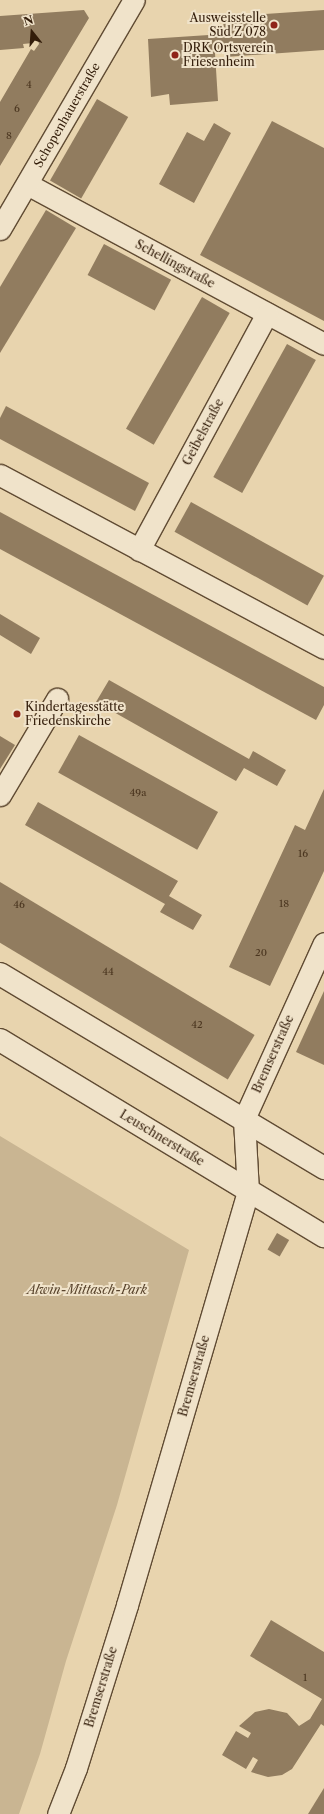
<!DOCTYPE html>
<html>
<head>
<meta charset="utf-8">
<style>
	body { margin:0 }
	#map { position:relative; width:324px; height:1814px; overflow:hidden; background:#e8d4ae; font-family:"Libre Caslon Text",serif }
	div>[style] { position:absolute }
	.green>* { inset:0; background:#c9b592 }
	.building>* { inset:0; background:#917c5f; transform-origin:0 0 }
	.roads { filter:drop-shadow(1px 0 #604b33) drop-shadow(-1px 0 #604b33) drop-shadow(0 1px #604b33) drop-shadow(0 -1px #604b33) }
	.minor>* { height:21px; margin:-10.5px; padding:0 10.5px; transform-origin:10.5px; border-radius:10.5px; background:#f0e3ca }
	.tertiary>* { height:22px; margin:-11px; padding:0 11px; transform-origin:11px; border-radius:11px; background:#f0e3ca }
	.dots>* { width:11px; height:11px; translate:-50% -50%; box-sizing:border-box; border:2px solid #f0e3ca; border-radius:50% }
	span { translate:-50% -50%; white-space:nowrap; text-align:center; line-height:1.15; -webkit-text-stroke:4px #f0e3ca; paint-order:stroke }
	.number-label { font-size:10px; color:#4a351f }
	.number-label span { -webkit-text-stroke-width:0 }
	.poi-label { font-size:12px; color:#331d0a }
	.right { translate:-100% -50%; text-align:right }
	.left { translate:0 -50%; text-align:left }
	.street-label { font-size:12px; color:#331d0a }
	.park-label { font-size:12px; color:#58432c; font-style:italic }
	.north { position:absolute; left:12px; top:12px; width:40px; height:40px; -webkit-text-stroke:3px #f0e3ca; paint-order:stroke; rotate:343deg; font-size:11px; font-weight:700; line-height:16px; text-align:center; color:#331d0a }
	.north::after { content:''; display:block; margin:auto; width:14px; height:18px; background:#331d0a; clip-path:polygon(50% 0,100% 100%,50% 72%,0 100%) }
</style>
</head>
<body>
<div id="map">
	<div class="green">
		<i style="clip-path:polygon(0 1136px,189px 1250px,117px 1505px,66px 1661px,40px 1754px,19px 1814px,0 1814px)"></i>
	</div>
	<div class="building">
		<i style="clip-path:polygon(84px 10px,89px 18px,0 166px,0 102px,31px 49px,34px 51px,39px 44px,38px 40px,35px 40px,33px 43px,23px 44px,24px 48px,0 50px,0 16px)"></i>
		<i style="clip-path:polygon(324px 10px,324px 50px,225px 57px,225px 53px,215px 53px,218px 101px,170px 105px,169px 94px,151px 97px,148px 39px,224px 34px,223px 17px)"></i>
		<i style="left:97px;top:99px;width:36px;height:94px;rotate:30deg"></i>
		<i style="clip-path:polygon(272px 121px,324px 148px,324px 321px,200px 255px)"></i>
		<i style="clip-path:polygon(214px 123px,231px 133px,194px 203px,159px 184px,187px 132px,204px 141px)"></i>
		<i style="clip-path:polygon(46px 210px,76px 228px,0 353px,0 287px)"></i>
		<i style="left:104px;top:244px;width:76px;height:35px;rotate:28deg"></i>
		<i style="left:202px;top:297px;width:32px;height:152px;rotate:30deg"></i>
		<i style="left:287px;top:344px;width:33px;height:152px;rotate:29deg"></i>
		<i style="clip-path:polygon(6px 406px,149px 483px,135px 511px,0 439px,0 418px)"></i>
		<i style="left:191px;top:502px;width:152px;height:34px;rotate:29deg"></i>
		<i style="clip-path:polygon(0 512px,324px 687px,324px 705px,316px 720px,0 549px)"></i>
		<i style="clip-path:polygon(0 614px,40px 638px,31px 654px,0 635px)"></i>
		<i style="clip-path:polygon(109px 680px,249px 759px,253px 751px,286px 770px,277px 786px,244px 768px,236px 781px,96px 702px)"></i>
		<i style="left:79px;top:735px;width:159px;height:43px;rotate:29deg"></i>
		<i style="clip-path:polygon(0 736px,15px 745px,0 769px)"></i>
		<i style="clip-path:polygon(324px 789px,324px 871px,270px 986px,229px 967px,295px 825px,305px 830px)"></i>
		<i style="clip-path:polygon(38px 802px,178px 881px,169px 896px,202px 915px,193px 930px,160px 912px,165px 904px,25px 825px)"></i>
		<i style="left:0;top:882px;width:297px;height:52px;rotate:31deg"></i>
		<i style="clip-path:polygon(324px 991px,324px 1065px,296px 1052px)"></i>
		<i style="left:277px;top:1233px;width:14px;height:19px;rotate:30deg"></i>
		<i style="clip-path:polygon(271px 1620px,324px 1652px,324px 1726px,321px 1724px,292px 1769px,282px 1775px,268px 1777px,251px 1772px,258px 1760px,253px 1757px,246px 1769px,222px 1755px,236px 1731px,248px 1738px,251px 1733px,239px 1726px,255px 1712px,269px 1709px,287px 1713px,299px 1726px,310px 1719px,322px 1699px,250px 1656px)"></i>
		<i style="clip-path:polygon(324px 1788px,324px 1814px,308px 1814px)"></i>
	</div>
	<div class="roads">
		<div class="minor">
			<i style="left:27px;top:184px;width:337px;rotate:28.3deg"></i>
			<i style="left:0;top:229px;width:265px;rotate:-59.7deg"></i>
			<i style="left:0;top:475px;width:367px;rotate:28.1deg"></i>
			<i style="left:139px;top:550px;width:269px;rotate:-61.6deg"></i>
			<i style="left:0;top:795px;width:112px;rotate:-59.3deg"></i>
			<i style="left:58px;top:1814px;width:49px;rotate:-68.6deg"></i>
			<i style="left:76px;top:1768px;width:171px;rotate:-72.6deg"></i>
			<i style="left:127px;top:1605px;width:431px;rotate:-73.7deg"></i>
			<i style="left:248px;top:1191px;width:72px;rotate:-93.2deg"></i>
			<i style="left:244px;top:1119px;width:193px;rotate:-65.6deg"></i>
		</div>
		<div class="tertiary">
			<i style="left:0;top:974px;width:378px;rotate:30.9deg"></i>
			<i style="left:0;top:1040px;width:379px;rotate:31.2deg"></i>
		</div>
	</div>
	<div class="dots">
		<i style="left:274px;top:25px;background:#8f2418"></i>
		<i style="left:175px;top:55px;background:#8f2418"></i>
		<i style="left:17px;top:714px;background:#8f2418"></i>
	</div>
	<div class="number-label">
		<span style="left:29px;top:85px">4</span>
		<span style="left:17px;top:109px">6</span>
		<span style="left:9px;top:136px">8</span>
		<span style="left:138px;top:793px">49a</span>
		<span style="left:303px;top:854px">16</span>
		<span style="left:284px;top:904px">18</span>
		<span style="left:19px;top:905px">46</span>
		<span style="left:261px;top:953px">20</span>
		<span style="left:108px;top:972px">44</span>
		<span style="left:197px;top:1025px">42</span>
		<span style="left:305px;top:1678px">1</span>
	</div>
	<div class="poi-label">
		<span class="right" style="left:266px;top:25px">Ausweisstelle<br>Süd Z 078</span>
		<span class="left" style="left:183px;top:55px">DRK Ortsverein<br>Friesenheim</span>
		<span class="left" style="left:25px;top:714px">Kindertagesstätte<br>Friedenskirche</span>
	</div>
	<div class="street-label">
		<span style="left:67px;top:115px;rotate:-60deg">Schopenhauerstraße</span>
		<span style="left:175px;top:264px;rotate:28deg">Schellingstraße</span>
		<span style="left:203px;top:432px;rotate:-62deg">Geibelstraße</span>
		<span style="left:273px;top:1054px;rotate:-66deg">Bremserstraße</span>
		<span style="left:162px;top:1138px;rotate:31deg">Leuschnerstraße</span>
		<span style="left:194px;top:1376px;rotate:-74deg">Bremserstraße</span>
		<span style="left:101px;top:1687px;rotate:-73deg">Bremserstraße</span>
	</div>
	<div class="park-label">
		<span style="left:87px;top:1290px">Alwin-Mittasch-Park</span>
	</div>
	<div class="north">N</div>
</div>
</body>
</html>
